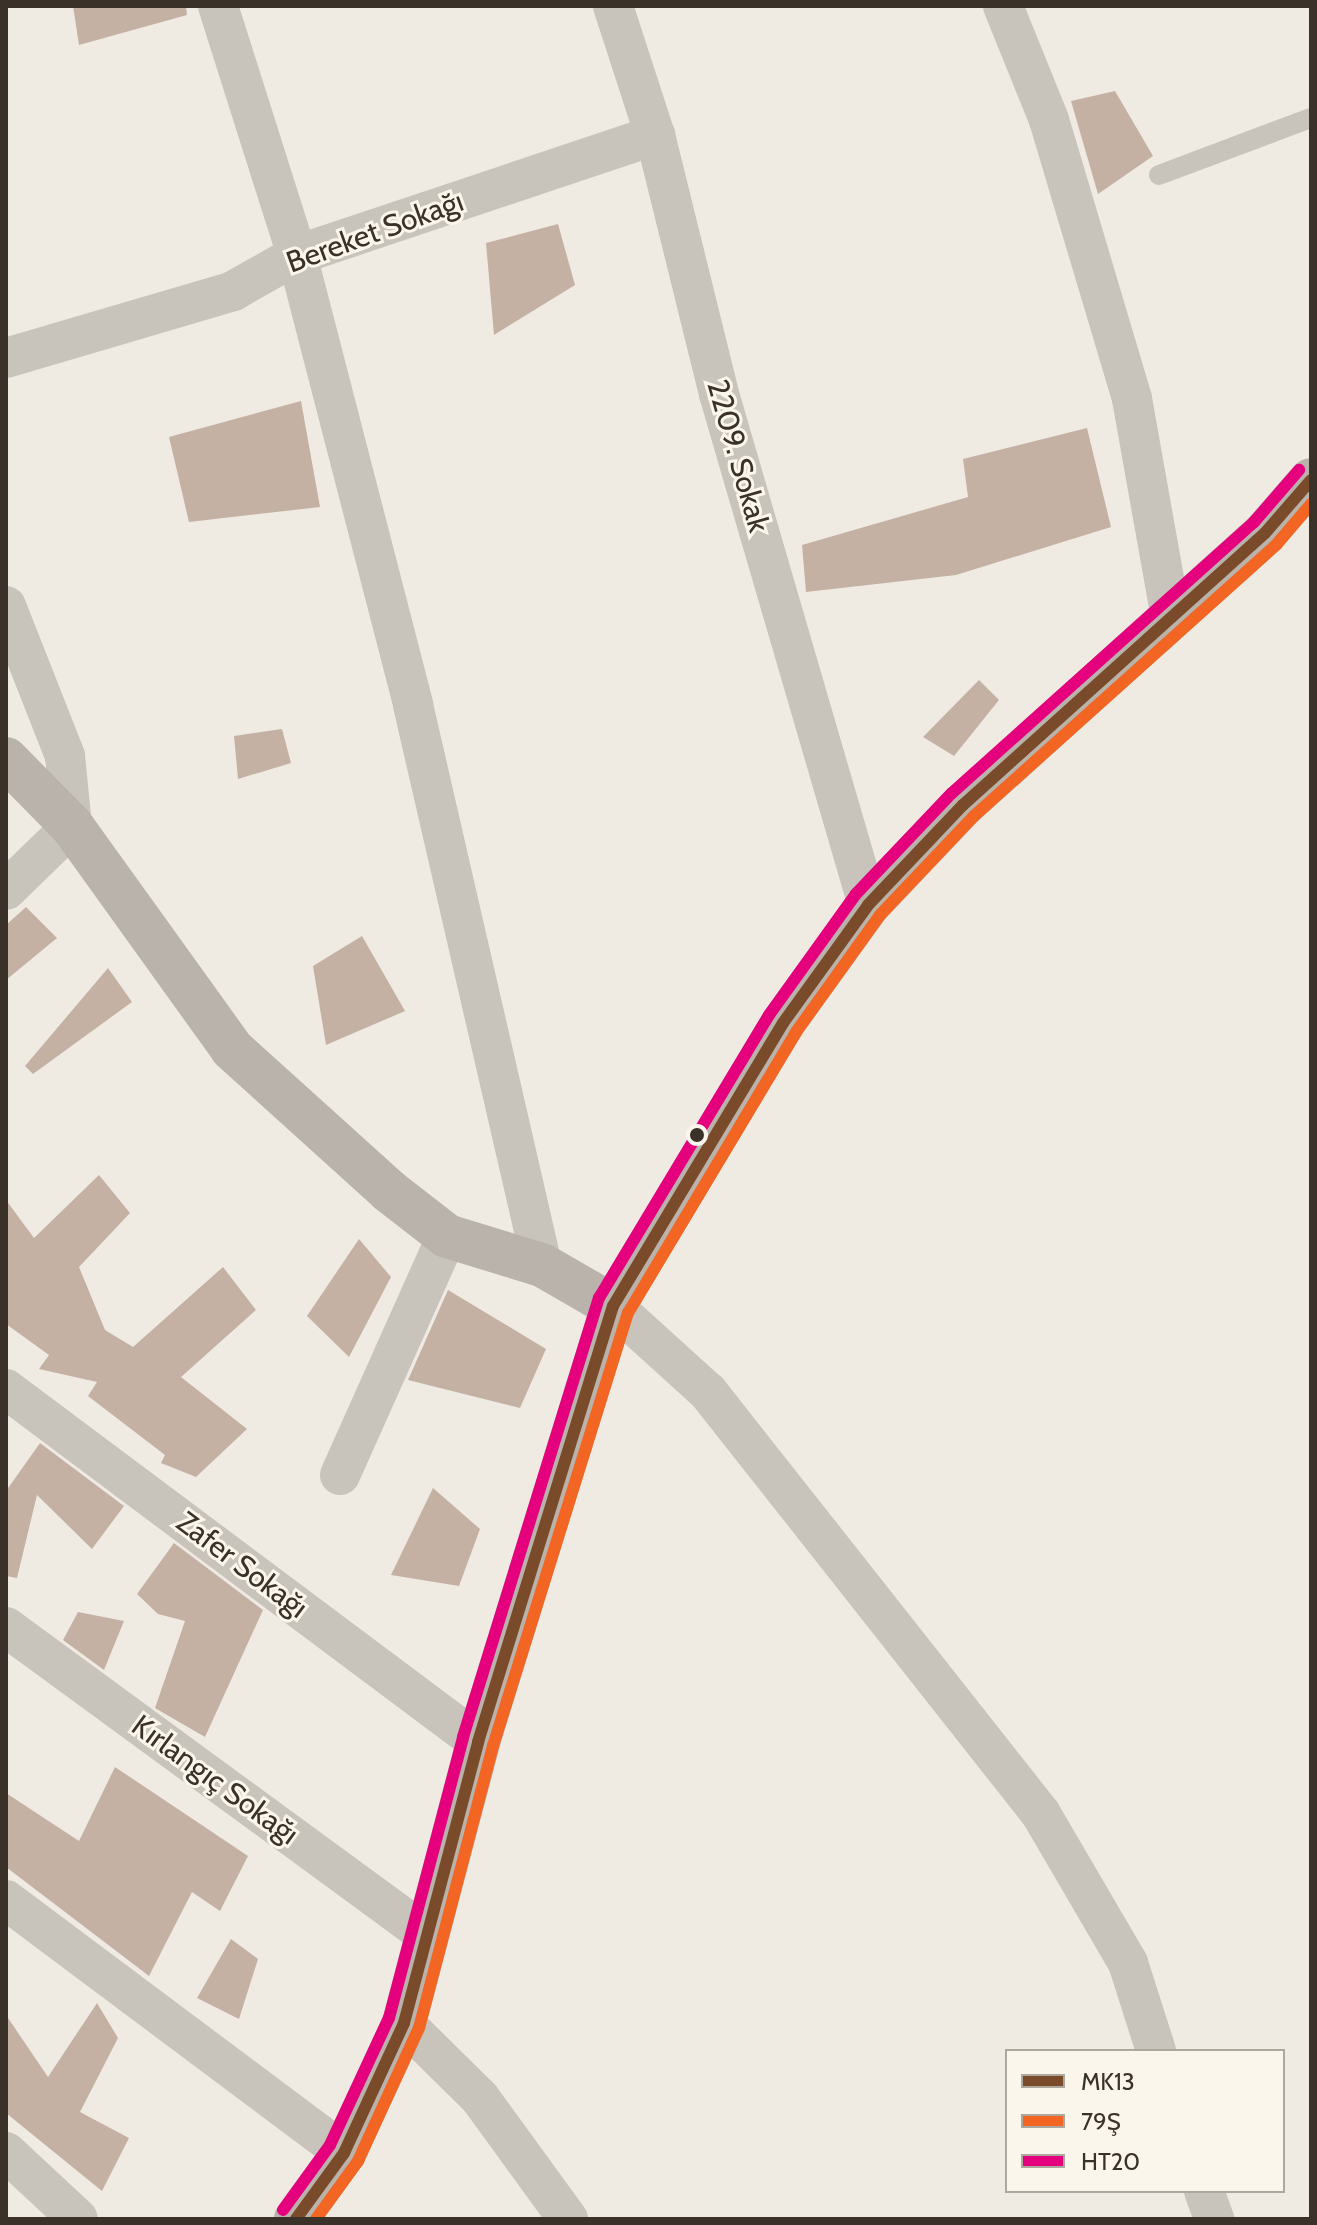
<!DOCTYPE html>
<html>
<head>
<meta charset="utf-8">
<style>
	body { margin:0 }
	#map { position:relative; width:1317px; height:2225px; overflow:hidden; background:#efebe3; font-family:Cabin,sans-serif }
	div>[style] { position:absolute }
	.building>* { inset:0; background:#c4b1a4 }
	.lane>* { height:20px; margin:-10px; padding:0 10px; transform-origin:10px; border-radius:10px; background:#c8c3bb }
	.street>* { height:40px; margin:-20px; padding:0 20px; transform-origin:20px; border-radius:20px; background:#c8c3bb }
	.secondary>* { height:44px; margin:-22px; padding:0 22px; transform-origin:22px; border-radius:22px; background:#b9b3ab }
	.bus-1>* { height:12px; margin:-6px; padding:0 6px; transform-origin:6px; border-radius:6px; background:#7a4b2a }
	.bus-2>* { height:12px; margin:-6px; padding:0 6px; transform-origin:6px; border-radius:6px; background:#f26522 }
	.bus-3>* { height:12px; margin:-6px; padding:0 6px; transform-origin:6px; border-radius:6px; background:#e5007d }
	.dots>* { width:22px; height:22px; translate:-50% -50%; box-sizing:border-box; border:4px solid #fbf6eb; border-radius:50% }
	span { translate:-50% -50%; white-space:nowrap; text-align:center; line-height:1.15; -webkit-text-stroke:6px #fbf6eb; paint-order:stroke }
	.street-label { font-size:30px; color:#3a3129 }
	.frame { position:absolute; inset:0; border:8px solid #3a3129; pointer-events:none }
	.legend { position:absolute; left:1005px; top:2049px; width:280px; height:144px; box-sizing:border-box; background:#fbf6eb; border:2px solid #aea79d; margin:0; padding:10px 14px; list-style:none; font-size:24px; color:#3a3129 }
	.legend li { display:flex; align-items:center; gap:16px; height:40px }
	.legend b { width:40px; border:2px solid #aea79d }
</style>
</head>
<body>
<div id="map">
	<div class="building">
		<i style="clip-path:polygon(73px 6px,186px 6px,187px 15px,79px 45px)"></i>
		<i style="clip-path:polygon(1115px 91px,1153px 156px,1098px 194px,1071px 101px)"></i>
		<i style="clip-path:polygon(558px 224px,575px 285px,494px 335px,486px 243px)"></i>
		<i style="clip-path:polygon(301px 401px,320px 507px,189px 522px,169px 437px)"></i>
		<i style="clip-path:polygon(1087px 428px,1111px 527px,956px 575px,806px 592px,802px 545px,968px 497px,963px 459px)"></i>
		<i style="clip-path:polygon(979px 680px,999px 700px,954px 756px,923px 737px)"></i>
		<i style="clip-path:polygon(282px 729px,291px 763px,238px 779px,234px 736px)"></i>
		<i style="clip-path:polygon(26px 907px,57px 938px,6px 980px,6px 925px)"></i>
		<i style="clip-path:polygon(362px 936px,405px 1011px,326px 1045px,313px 966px)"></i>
		<i style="clip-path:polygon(108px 968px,132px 1002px,33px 1074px,25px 1066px)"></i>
		<i style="clip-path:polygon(99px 1175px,130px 1213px,79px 1267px,105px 1330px,133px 1347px,223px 1267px,256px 1310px,181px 1377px,247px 1429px,196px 1477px,161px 1463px,165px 1455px,88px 1396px,97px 1382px,39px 1369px,49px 1355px,6px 1324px,6px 1200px,34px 1238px)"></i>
		<i style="clip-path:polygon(359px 1239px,391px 1277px,349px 1357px,307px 1316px)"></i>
		<i style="clip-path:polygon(448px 1290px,546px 1349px,520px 1408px,408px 1380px)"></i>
		<i style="clip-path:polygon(40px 1443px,124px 1506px,92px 1549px,37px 1495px,17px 1578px,6px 1576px,6px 1491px)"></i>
		<i style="clip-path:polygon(433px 1488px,480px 1529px,459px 1586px,391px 1575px)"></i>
		<i style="clip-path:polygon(174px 1543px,263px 1610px,205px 1737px,155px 1708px,185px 1621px,158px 1614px,137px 1594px)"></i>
		<i style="clip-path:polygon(78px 1612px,124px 1621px,104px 1670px,63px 1640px)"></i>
		<i style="clip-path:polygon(115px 1767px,248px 1856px,220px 1911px,192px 1892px,149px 1976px,6px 1867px,6px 1793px,79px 1841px)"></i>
		<i style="clip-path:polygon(231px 1939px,258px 1959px,239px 2019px,197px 1998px)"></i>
		<i style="clip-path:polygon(97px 2003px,118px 2038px,80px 2112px,129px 2138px,102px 2191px,6px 2113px,6px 2015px,48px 2077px)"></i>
	</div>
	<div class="lane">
		<i style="left:1159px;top:175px;width:162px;rotate:-20.6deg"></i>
	</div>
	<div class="street">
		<i style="left:218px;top:6px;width:261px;rotate:72.4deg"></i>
		<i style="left:297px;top:255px;width:465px;rotate:75.5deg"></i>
		<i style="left:413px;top:705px;width:575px;rotate:77.03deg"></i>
		<i style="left:613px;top:6px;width:136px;rotate:72deg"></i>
		<i style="left:655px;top:135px;width:267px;rotate:76.1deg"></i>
		<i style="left:719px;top:394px;width:532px;rotate:73.74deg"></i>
		<i style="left:1003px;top:6px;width:123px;rotate:68deg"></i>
		<i style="left:1049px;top:120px;width:291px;rotate:73.4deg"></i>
		<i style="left:1132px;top:399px;width:222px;rotate:79.9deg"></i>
		<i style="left:6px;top:358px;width:237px;rotate:-16.4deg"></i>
		<i style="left:233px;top:291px;width:73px;rotate:-29.4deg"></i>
		<i style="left:297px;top:255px;width:378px;rotate:-18.5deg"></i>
		<i style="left:6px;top:606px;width:161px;rotate:68.5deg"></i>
		<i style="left:65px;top:756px;width:70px;rotate:84.3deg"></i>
		<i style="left:72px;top:826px;width:92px;rotate:135.9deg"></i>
		<i style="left:613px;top:1306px;width:128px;rotate:42.2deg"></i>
		<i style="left:708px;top:1392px;width:538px;rotate:51.72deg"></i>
		<i style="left:1041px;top:1814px;width:173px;rotate:59.7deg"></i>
		<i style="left:1128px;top:1963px;width:92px;rotate:72.3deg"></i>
		<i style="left:6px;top:1389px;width:589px;rotate:36.79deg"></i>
		<i style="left:340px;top:1475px;width:262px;rotate:-65.9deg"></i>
		<i style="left:6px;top:1627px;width:518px;rotate:36.21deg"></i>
		<i style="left:6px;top:1900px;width:422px;rotate:36.8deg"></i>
		<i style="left:404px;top:2023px;width:107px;rotate:44.6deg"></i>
		<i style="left:480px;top:2098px;width:150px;rotate:54deg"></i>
		<i style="left:6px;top:2152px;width:98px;rotate:42.9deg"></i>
		<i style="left:1204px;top:2191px;width:30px;rotate:70deg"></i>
	</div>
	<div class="secondary">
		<i style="left:6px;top:759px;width:94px;rotate:45.4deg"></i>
		<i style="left:72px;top:826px;width:274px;rotate:54.3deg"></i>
		<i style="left:232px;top:1049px;width:212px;rotate:42.1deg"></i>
		<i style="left:389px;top:1191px;width:73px;rotate:37.8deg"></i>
		<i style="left:447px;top:1236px;width:99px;rotate:17deg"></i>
		<i style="left:542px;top:1265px;width:82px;rotate:30deg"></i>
		<i style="left:296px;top:2219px;width:82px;rotate:-54deg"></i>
		<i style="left:344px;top:2153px;width:143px;rotate:-65.2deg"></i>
		<i style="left:404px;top:2023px;width:291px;rotate:-75.2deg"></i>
		<i style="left:478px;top:1742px;width:456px;rotate:-72.8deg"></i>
		<i style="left:613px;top:1306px;width:330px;rotate:-59deg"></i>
		<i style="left:783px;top:1023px;width:145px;rotate:-54.2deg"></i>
		<i style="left:868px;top:905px;width:138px;rotate:-46.5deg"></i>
		<i style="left:963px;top:805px;width:406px;rotate:-42deg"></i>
		<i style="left:1265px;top:533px;width:70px;rotate:-49deg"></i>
	</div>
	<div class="bus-1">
		<i style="left:296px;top:2219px;width:82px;rotate:-54deg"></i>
		<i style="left:344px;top:2153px;width:143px;rotate:-65.2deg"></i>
		<i style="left:404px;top:2023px;width:291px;rotate:-75.2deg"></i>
		<i style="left:478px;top:1742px;width:456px;rotate:-72.8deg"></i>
		<i style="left:613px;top:1306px;width:330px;rotate:-59deg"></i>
		<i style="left:783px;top:1023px;width:145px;rotate:-54.2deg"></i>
		<i style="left:868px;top:905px;width:138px;rotate:-46.5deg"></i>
		<i style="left:963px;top:805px;width:406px;rotate:-42deg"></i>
		<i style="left:1265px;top:533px;width:70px;rotate:-49deg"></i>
	</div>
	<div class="bus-2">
		<i style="left:316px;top:2219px;width:72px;rotate:-54.1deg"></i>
		<i style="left:358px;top:2161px;width:146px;rotate:-65.4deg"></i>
		<i style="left:419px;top:2028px;width:292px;rotate:-75.3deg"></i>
		<i style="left:493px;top:1746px;width:454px;rotate:-72.7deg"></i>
		<i style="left:628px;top:1313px;width:327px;rotate:-59.1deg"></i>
		<i style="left:796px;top:1032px;width:144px;rotate:-54.3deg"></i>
		<i style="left:880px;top:915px;width:137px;rotate:-46.5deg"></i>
		<i style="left:974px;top:816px;width:406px;rotate:-41.9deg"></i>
		<i style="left:1276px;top:545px;width:54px;rotate:-49.5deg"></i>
	</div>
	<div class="bus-3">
		<i style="left:283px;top:2210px;width:80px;rotate:-54.1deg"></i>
		<i style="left:330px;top:2145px;width:140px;rotate:-65.1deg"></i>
		<i style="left:389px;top:2018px;width:291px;rotate:-75.2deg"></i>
		<i style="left:463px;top:1737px;width:460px;rotate:-72.8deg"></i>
		<i style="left:599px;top:1298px;width:330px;rotate:-59deg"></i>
		<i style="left:769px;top:1015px;width:149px;rotate:-54.3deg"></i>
		<i style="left:856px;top:894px;width:139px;rotate:-46.5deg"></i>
		<i style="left:952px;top:793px;width:406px;rotate:-41.9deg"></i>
		<i style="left:1254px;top:522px;width:69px;rotate:-49.1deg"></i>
	</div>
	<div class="dots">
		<i style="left:697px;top:1135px;background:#3a3129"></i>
	</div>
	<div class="street-label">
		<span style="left:375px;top:232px;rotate:-20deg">Bereket Sokağı</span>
		<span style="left:738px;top:456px;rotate:74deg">2209. Sokak</span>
		<span style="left:242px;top:1565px;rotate:37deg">Zafer Sokağı</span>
		<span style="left:215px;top:1780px;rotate:36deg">Kırlangıç Sokağı</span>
	</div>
	<div class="frame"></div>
	<ul class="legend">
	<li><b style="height:10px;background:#7a4b2a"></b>MK13</li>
	<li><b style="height:10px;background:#f26522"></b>79Ş</li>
	<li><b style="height:10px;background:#e5007d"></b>HT20</li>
	</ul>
</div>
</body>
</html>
